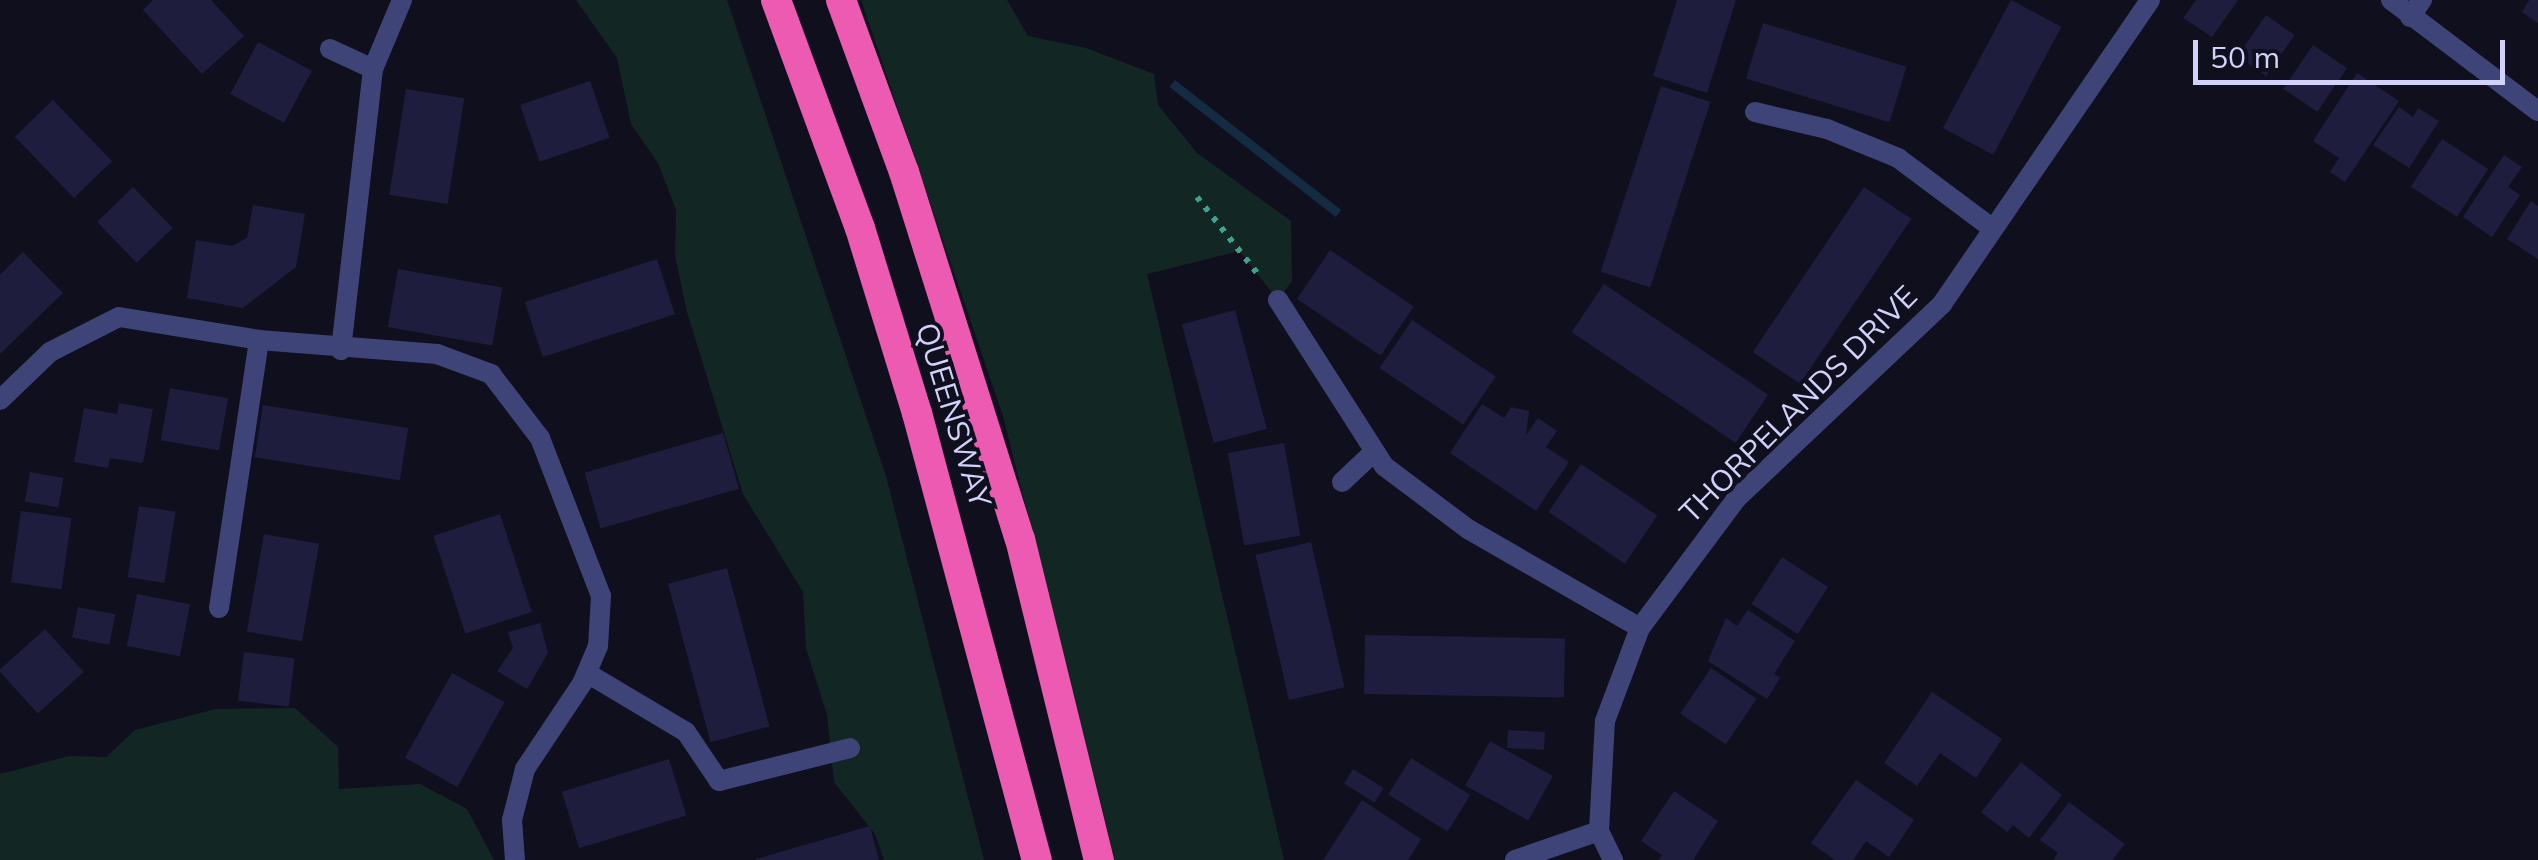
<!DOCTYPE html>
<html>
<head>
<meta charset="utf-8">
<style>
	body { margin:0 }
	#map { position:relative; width:2538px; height:860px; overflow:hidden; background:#0f0f1e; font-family:Mulish,sans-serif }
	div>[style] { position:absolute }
	.green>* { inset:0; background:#122724 }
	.water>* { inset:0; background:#142c42; transform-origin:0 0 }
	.building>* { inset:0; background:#1f1d3d; transform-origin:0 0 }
	.path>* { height:6px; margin-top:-3px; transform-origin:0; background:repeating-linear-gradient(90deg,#3ba390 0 5px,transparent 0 13px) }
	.lane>* { height:20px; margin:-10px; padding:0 10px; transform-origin:10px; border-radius:10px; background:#3f4478 }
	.street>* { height:20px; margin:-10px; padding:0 10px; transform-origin:10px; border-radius:10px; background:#3f4478 }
	.highway>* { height:30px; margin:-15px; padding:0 15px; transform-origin:15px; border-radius:15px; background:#ec5ab2 }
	span { translate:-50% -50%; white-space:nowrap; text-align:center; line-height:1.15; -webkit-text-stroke:8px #0f0f1e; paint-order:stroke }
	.street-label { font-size:30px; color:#d1d1fa }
	.scale { position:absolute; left:2193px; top:40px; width:312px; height:45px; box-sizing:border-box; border:5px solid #d1d1fa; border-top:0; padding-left:12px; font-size:30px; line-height:35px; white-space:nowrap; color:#d1d1fa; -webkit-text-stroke:8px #0f0f1e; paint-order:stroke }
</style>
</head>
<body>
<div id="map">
	<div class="green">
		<i style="clip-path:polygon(576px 0,727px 0,886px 476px,984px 860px,884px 860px,875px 834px,834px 782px,827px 715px,806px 648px,803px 592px,743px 494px,687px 312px,675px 256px,676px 210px,658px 163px,631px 124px,617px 58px)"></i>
		<i style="clip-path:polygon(861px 0,1007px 0,1028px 36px,1086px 48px,1154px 74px,1158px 105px,1197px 153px,1291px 221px,1292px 281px,1278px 300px,1239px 251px,1147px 274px,1284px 860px,1115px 860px,1003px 416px)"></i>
		<i style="clip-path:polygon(295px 708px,338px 747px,339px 789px,420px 784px,467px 809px,494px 860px,0 860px,0 774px,69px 756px,106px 757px,135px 730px,216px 709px)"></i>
	</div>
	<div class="water">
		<i style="left:1175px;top:80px;width:211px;height:9px;rotate:38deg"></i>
	</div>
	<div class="building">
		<i style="clip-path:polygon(153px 0,211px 0,244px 36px,202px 74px,143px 10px)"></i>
		<i style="clip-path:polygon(1677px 0,1736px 0,1707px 93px,1653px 76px)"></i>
		<i style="left:2011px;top:0;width:57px;height:145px;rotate:28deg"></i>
		<i style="clip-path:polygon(2196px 0,2238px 0,2212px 37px,2183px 18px)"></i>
		<i style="clip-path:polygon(2529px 0,2538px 0,2538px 23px,2522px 12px)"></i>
		<i style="left:2266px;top:15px;width:35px;height:50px;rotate:35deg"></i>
		<i style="left:1763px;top:23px;width:150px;height:58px;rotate:17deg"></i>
		<i style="left:258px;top:42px;width:61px;height:59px;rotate:28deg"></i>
		<i style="left:2313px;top:45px;width:41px;height:53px;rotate:34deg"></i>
		<i style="clip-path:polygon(2357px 73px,2399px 101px,2345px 182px,2330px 172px,2339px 158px,2313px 141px)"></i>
		<i style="left:590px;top:81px;width:60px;height:74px;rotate:71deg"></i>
		<i style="left:1661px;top:86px;width:52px;height:195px;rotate:18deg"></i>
		<i style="left:406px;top:89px;width:59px;height:107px;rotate:9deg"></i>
		<i style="left:53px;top:100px;width:85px;height:53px;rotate:46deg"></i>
		<i style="clip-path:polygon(2399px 107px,2413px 117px,2418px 108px,2439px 121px,2409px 168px,2373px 145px)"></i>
		<i style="left:2442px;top:139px;width:55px;height:57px;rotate:33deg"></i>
		<i style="clip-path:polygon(2504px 155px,2522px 167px,2508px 187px,2520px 195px,2492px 237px,2463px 217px)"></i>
		<i style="left:133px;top:187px;width:57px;height:50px;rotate:46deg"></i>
		<i style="left:1864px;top:187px;width:57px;height:199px;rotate:34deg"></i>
		<i style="clip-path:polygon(2531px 201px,2538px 206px,2538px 259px,2507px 239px)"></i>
		<i style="clip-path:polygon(253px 205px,305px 214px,296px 267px,243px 308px,187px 298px,196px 240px,232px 246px,247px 238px)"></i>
		<i style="left:1330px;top:250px;width:101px;height:59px;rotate:34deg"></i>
		<i style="clip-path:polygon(23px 252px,63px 293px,0 354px,0 275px)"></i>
		<i style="left:657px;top:259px;width:58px;height:139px;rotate:72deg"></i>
		<i style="left:398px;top:269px;width:106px;height:59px;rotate:10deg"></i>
		<i style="left:1604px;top:284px;width:198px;height:58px;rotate:34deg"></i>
		<i style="left:1235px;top:310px;width:123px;height:55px;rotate:75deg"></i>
		<i style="left:1412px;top:320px;width:101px;height:58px;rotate:34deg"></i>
		<i style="left:170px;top:388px;width:59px;height:53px;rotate:10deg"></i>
		<i style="clip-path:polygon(119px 403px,153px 409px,143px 463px,110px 458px,108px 468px,74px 462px,84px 408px,117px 414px)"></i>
		<i style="clip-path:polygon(1482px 404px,1504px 418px,1511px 407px,1529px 411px,1526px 435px,1538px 418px,1557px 431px,1546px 447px,1569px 462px,1536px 511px,1450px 453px)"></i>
		<i style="left:263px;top:405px;width:147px;height:53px;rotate:9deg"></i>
		<i style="left:723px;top:433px;width:58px;height:144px;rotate:74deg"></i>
		<i style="left:1284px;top:443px;width:94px;height:57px;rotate:80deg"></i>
		<i style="left:1581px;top:464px;width:92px;height:58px;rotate:34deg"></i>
		<i style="left:30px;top:472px;width:34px;height:30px;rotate:10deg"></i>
		<i style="left:139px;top:506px;width:37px;height:72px;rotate:9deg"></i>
		<i style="left:21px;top:511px;width:51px;height:72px;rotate:8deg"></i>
		<i style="left:500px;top:514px;width:103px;height:70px;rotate:72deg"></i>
		<i style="left:264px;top:534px;width:56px;height:99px;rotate:10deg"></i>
		<i style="left:1311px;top:542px;width:149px;height:57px;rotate:77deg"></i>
		<i style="left:1782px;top:557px;width:55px;height:56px;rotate:33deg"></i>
		<i style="left:727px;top:568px;width:164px;height:61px;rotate:75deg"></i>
		<i style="left:137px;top:594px;width:54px;height:53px;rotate:11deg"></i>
		<i style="left:78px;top:607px;width:38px;height:31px;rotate:11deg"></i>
		<i style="clip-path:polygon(1748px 610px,1795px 641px,1774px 674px,1780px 678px,1767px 699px,1708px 661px,1726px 618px,1737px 626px)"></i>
		<i style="clip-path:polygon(540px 623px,548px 653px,527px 689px,497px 671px,513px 648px,508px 632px)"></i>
		<i style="left:45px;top:629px;width:58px;height:62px;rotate:48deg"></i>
		<i style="left:1365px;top:635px;width:200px;height:59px;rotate:1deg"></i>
		<i style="left:244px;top:652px;width:51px;height:49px;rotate:7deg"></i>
		<i style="left:1711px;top:668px;width:55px;height:55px;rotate:34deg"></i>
		<i style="left:452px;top:673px;width:60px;height:97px;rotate:29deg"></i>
		<i style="clip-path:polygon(1932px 692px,2002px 739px,1976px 778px,1940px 753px,1917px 786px,1884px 763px)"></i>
		<i style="left:1508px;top:730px;width:37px;height:18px;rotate:3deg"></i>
		<i style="left:1490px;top:741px;width:72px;height:51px;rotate:29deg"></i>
		<i style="left:1411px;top:758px;width:70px;height:43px;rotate:32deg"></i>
		<i style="left:669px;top:759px;width:59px;height:112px;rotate:73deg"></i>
		<i style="clip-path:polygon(2021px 762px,2062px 795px,2029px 838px,2013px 825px,2007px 832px,1981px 812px)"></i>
		<i style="left:1353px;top:769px;width:36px;height:17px;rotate:32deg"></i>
		<i style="clip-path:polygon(1856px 780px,1914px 820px,1889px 857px,1866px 841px,1853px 860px,1835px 860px,1811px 843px)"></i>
		<i style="clip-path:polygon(1674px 791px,1718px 821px,1693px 860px,1658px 860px,1662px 855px,1641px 841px)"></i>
		<i style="clip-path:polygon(1362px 800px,1421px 839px,1408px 860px,1323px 860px)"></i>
		<i style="clip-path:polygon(2069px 802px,2125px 844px,2112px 860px,2053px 860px,2058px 853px,2040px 840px)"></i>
		<i style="clip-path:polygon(870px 826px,879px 860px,756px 860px,756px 859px)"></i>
	</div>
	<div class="path">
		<i style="left:1197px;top:197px;width:103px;rotate:51.7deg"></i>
	</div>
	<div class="lane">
		<i style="left:219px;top:608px;width:271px;rotate:-81.5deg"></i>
		<i style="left:587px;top:673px;width:115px;rotate:30.8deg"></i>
		<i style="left:686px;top:732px;width:59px;rotate:56deg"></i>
		<i style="left:719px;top:781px;width:135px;rotate:-14.1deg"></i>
	</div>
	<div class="street">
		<i style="left:2391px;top:0;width:184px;rotate:37.1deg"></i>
		<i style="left:2410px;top:17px;width:21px;rotate:-55deg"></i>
		<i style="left:330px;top:49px;width:47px;rotate:24.9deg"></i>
		<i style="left:373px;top:69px;width:283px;rotate:96.5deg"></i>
		<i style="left:373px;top:69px;width:75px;rotate:-67.2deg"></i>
		<i style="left:1755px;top:112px;width:74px;rotate:13.3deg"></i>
		<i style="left:1827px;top:129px;width:77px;rotate:22.2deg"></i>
		<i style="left:1898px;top:158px;width:117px;rotate:36.7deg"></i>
		<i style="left:1278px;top:300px;width:197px;rotate:57.4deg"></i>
		<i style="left:1384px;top:466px;width:105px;rotate:36.9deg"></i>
		<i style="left:1468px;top:529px;width:198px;rotate:29.9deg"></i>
		<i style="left:0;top:400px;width:69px;rotate:-43.8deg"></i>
		<i style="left:50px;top:352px;width:77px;rotate:-26.9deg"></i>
		<i style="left:119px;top:317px;width:142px;rotate:9.3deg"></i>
		<i style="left:259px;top:340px;width:179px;rotate:4.5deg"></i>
		<i style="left:437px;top:354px;width:58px;rotate:20.3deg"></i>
		<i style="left:491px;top:374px;width:81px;rotate:52.6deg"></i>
		<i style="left:540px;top:438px;width:169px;rotate:68.9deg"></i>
		<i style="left:601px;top:596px;width:50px;rotate:93.4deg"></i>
		<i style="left:598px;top:646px;width:39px;rotate:113deg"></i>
		<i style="left:583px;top:682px;width:105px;rotate:123.7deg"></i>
		<i style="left:525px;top:769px;width:53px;rotate:104.3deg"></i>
		<i style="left:512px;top:820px;width:40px;rotate:85.7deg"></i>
		<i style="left:1342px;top:482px;width:44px;rotate:-43.2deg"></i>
		<i style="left:1515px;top:860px;width:89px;rotate:-19deg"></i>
		<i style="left:1613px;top:860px;width:32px;rotate:-116deg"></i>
		<i style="left:1599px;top:831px;width:110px;rotate:-86.9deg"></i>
		<i style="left:1605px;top:721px;width:99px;rotate:-69.4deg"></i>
		<i style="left:1640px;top:628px;width:161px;rotate:-53.3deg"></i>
		<i style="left:1736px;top:499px;width:284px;rotate:-43.4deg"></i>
		<i style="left:1942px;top:304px;width:368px;rotate:-55.6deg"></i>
	</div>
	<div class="highway">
		<i style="left:776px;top:0;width:243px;rotate:69.8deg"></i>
		<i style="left:860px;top:228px;width:194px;rotate:72.9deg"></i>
		<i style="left:917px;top:413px;width:463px;rotate:75deg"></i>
		<i style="left:841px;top:0;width:183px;rotate:69.9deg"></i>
		<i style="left:904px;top:172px;width:385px;rotate:72.5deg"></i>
		<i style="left:1020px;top:539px;width:331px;rotate:76.2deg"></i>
	</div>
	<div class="street-label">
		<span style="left:1798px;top:404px;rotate:-45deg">THORPELANDS DRIVE</span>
		<span style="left:954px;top:415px;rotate:73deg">QUEENSWAY</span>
	</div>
	<div class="scale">50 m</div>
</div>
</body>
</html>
